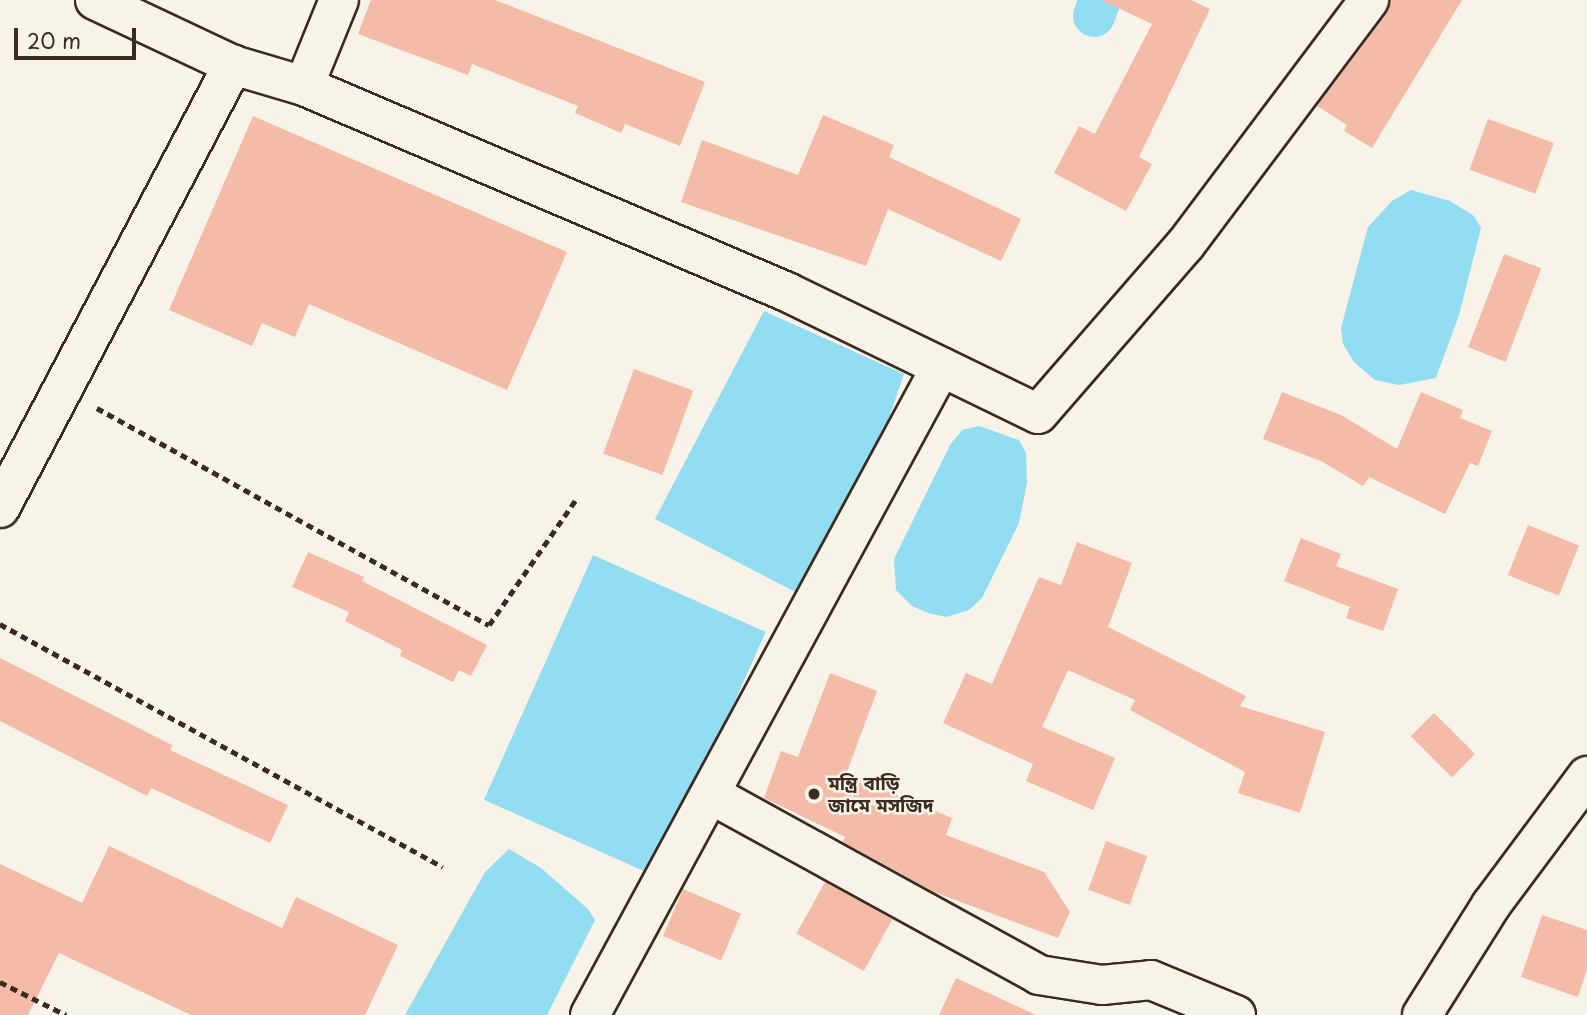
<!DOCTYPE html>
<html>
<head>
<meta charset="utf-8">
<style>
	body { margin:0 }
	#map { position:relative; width:1587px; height:1015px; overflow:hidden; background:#f7f3e8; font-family:"Playpen Sans","Noto Sans Bengali",sans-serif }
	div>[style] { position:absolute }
	.water>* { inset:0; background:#92ddf2; transform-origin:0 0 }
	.canal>* { height:42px; margin:-21px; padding:0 21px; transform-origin:21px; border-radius:21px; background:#92ddf2 }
	.building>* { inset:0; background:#f3bba8; transform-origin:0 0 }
	.path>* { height:4.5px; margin-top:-2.25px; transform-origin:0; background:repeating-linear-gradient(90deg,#3b2a1e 0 7px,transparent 0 12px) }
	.roads { filter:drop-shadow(2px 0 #3b2a1e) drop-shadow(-2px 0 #3b2a1e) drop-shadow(0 2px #3b2a1e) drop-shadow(0 -2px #3b2a1e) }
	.minor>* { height:38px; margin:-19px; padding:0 19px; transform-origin:19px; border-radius:19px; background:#f7f3e8 }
	.dots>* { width:19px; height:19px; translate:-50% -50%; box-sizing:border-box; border:4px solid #f7f3e8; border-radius:50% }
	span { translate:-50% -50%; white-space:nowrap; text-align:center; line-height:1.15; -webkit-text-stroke:5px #f7f3e8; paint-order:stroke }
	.poi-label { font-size:19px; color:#3b2a1e; font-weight:700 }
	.left { translate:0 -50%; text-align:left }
	.scale { position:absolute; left:14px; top:28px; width:122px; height:32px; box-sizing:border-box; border:4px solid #3b2a1e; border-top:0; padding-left:9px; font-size:21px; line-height:24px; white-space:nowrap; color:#3b2a1e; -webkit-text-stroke:5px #f7f3e8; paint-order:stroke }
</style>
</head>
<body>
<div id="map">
	<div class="water">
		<i style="clip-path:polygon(1411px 190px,1450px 201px,1474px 216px,1481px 228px,1459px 315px,1436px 378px,1399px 385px,1375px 380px,1354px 362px,1343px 344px,1341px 328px,1368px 227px,1392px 201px)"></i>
		<i style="clip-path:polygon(764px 311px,904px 374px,871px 470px,805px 597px,655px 519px)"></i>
		<i style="clip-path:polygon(979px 426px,1019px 440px,1026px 453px,1027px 483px,1019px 523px,982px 598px,969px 610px,946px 617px,928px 613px,912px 606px,896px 590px,894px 559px,950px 445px,962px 430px)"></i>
		<i style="left:593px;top:555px;width:189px;height:268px;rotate:24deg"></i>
		<i style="clip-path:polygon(509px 849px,541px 868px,588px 909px,595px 920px,547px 1015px,405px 1015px,485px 872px)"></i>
	</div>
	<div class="canal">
		<i style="left:1094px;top:16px;width:17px;rotate:-69deg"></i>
	</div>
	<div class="building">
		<i style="clip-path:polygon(371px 0,495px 0,705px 82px,680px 146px,625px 124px,621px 133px,575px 113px,578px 106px,472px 64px,468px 75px,358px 34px)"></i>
		<i style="clip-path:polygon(1101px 0,1191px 0,1210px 9px,1139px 157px,1152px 164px,1126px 211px,1054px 173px,1079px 126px,1095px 134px,1152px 24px)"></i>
		<i style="clip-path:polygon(1390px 0,1462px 0,1372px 148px,1344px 131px,1347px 125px,1317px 106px,1387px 13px)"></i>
		<i style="clip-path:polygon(823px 115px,894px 145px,889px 157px,1021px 219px,1001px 261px,888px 209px,866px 266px,681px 202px,702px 140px,798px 175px)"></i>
		<i style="clip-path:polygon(253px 116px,567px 252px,507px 390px,309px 304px,295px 337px,262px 323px,252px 346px,169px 310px)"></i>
		<i style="left:1488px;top:119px;width:70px;height:54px;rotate:20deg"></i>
		<i style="left:1504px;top:254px;width:40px;height:100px;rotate:21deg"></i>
		<i style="left:634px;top:369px;width:63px;height:90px;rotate:20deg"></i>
		<i style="clip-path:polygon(1282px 392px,1341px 415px,1397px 449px,1421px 392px,1463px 410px,1460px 418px,1492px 431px,1478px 466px,1470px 463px,1445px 514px,1369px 477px,1363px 486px,1321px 461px,1263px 439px)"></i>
		<i style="left:1528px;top:525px;width:55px;height:54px;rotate:22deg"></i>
		<i style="clip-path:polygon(1301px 538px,1341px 554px,1336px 566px,1398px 589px,1383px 631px,1346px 618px,1350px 607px,1284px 581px)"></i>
		<i style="clip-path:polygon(1077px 542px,1132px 563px,1108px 627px,1246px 696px,1240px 706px,1325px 732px,1300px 813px,1238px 793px,1245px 772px,1130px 710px,1135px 700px,1068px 670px,1042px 727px,1115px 758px,1093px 810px,1026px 781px,1033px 764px,943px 723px,966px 673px,992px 684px,1039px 577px,1061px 585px)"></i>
		<i style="clip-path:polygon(308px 552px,364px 577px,362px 581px,487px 645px,471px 676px,459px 670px,453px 682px,400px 656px,402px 650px,345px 621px,349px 612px,292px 587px)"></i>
		<i style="clip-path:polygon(0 658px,172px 745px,170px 750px,288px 805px,270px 843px,151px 788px,147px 796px,0 721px)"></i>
		<i style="clip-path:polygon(830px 673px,877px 691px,846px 774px,952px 818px,946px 835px,1044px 872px,1070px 912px,1058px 938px,934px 892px,843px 842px,845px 837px,764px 798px,781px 751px,798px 757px)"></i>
		<i style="left:1434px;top:713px;width:58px;height:33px;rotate:45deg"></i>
		<i style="left:1106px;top:841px;width:44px;height:52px;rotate:20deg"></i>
		<i style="clip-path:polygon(109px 846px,282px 928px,296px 897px,398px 945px,365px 1015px,191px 1015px,59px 953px,28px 1015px,0 1015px,0 864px,82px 903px)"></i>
		<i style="left:825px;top:882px;width:77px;height:59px;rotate:29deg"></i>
		<i style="left:683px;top:889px;width:63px;height:51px;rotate:23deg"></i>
		<i style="clip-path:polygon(1542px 915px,1587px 930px,1587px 969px,1578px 997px,1521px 977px)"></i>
		<i style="clip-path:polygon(956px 978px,1036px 1015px,939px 1015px)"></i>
	</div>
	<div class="path">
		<i style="left:97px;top:408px;width:448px;rotate:29deg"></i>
		<i style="left:489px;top:625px;width:155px;rotate:-55.3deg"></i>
		<i style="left:0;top:624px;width:505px;rotate:28.75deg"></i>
		<i style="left:0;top:982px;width:74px;rotate:26.6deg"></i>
	</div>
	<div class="roads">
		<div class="minor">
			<i style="left:95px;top:0;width:153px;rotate:25.2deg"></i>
			<i style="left:233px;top:65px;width:74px;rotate:16.5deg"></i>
			<i style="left:304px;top:86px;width:525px;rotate:23.1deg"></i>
			<i style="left:787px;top:292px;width:279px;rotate:25.9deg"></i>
			<i style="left:1038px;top:414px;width:225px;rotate:-49deg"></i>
			<i style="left:1186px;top:244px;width:305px;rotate:-53.1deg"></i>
			<i style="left:304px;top:86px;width:93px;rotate:-67.9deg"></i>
			<i style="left:0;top:508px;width:501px;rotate:-62.26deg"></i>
			<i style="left:712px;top:795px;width:373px;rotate:28.8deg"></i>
			<i style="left:1039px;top:975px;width:64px;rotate:9deg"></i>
			<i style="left:1102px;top:985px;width:49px;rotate:-5.8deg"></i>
			<i style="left:1151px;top:980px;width:92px;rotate:22.4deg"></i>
			<i style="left:590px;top:1015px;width:737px;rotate:-61.56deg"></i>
			<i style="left:1422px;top:1015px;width:130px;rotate:-57.9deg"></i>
			<i style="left:1491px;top:905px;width:161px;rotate:-53.3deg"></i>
		</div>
	</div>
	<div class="dots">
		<i style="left:814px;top:794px;background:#3b2a1e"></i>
	</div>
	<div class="poi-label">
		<span class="left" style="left:828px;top:794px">মন্ত্রি বাড়ি<br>জামে মসজিদ</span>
	</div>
	<div class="scale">20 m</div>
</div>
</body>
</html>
